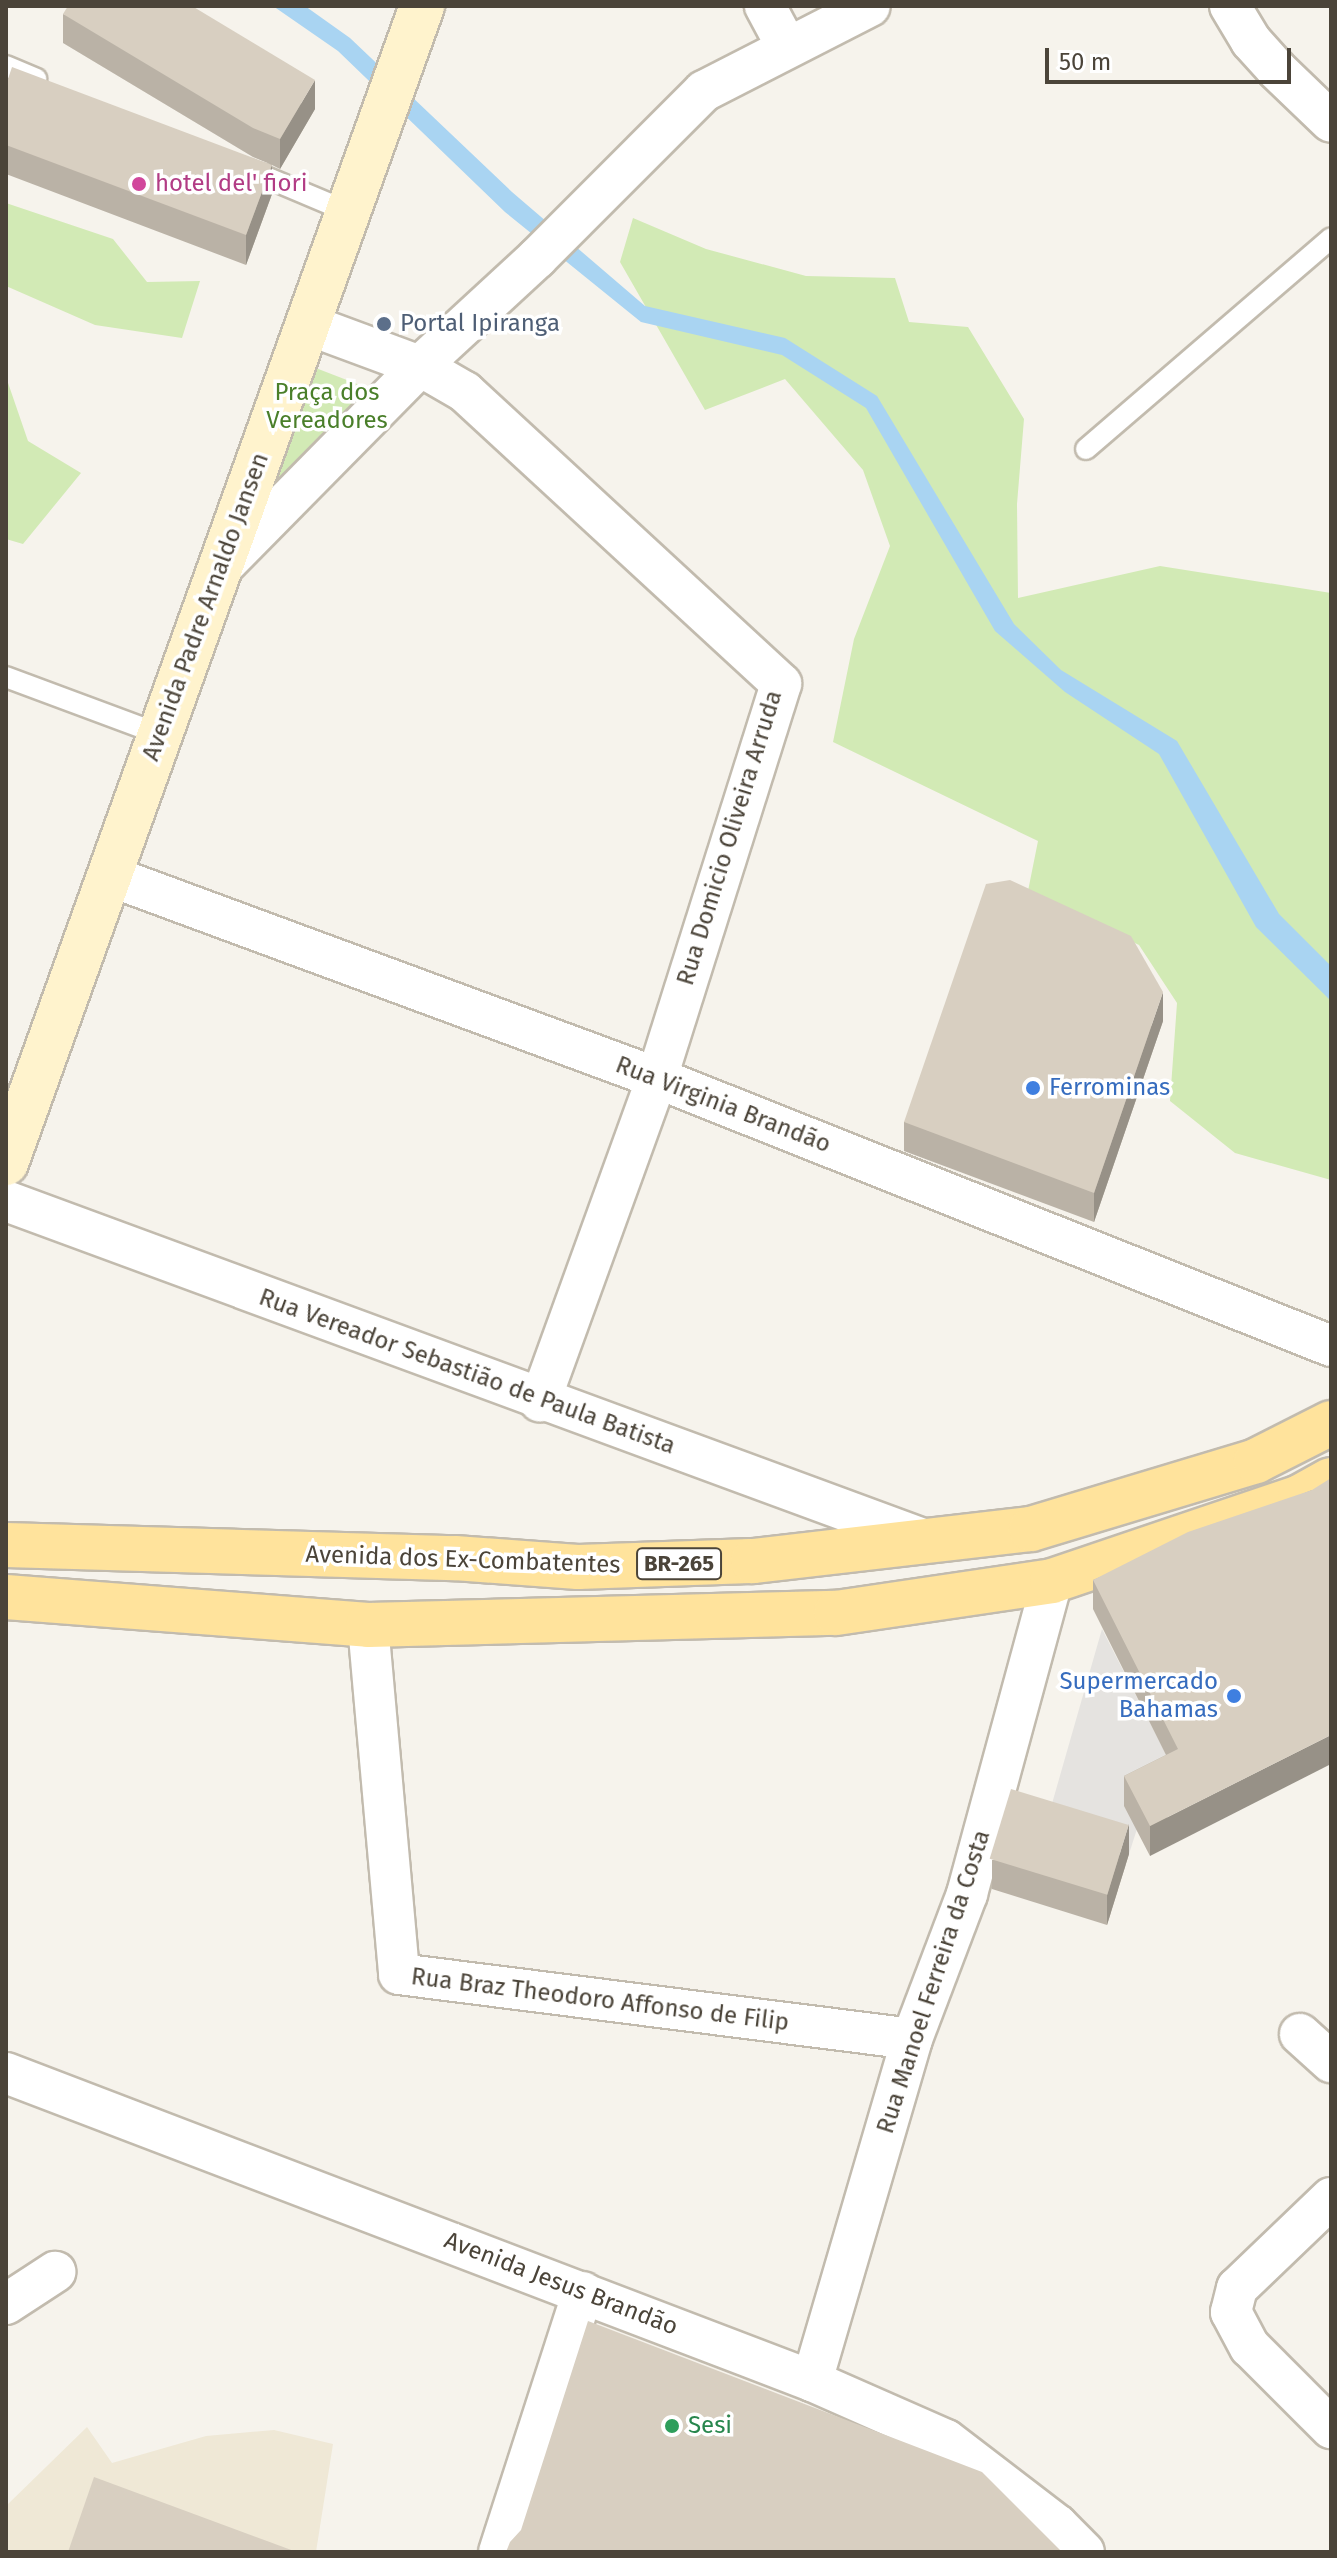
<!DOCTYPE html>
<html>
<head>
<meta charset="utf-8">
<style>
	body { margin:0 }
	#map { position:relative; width:1337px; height:2558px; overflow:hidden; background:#f6f3ec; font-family:"Fira Sans",sans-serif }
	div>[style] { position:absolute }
	.education>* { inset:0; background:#efe8d6 }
	.green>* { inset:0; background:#d2eab5 }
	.parking>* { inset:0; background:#e5e3e0 }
	.water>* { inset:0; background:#a9d4f2 }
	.roads { filter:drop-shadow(2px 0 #c2bbae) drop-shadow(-2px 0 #c2bbae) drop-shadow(0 2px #c2bbae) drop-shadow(0 -2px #c2bbae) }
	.service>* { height:20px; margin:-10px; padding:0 10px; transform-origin:10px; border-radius:10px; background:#fff }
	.minor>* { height:40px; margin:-20px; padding:0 20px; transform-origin:20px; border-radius:20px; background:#fff }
	.secondary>* { height:44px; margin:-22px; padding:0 22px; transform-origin:22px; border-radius:22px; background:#fff3cd }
	.primary>* { height:44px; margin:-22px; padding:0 22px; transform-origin:22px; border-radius:22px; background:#ffe39c }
	.wall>* { inset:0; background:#bab2a6 }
	.shaded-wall>* { inset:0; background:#979187 }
	.building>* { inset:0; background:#d8cfc1; transform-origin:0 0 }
	.dots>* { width:22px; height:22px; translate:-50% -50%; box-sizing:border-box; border:4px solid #fff; border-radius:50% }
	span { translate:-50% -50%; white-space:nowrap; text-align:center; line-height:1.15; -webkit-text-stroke:7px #fff; paint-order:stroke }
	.shield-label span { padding:2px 6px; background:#fff; border:2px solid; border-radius:6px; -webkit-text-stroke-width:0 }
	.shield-label { font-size:22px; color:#4b4439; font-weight:700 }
	.hotel-label { font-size:24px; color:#b23c85 }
	.left { translate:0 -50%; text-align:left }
	.service-label { font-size:24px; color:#4e5e75 }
	.park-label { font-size:24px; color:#4a7f2a }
	.street-label { font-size:24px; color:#4b4439 }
	.shop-label { font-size:24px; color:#366cbe }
	.right { translate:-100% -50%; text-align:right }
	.leisure-label { font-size:24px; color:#27864d }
	.frame { position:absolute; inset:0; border:8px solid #4b4439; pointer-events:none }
	.scale { position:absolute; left:1045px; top:48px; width:246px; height:36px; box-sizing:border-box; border:4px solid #4b4439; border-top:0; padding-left:10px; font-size:24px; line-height:28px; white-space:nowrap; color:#4b4439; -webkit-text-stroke:6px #fff; paint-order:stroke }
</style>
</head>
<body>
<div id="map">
	<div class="education">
		<i style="clip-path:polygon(87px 2427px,112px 2463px,206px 2436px,274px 2430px,333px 2444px,316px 2552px,6px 2552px,6px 2506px)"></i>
	</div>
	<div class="green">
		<i style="clip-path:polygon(6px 203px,113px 239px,147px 282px,200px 281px,182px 338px,95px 325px,6px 286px)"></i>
		<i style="clip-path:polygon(633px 218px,706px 249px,806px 276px,895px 278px,909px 322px,968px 327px,1024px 419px,1017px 504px,1018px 598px,1160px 566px,1331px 593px,1331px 1180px,1235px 1153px,1170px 1101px,1177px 1003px,1139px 945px,1028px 891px,1038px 841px,833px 742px,854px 639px,890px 546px,863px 470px,785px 379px,705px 410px,620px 262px)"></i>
		<i style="clip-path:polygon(308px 365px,383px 394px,278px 501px,263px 495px)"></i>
		<i style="clip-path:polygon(6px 377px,28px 441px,81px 473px,23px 544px,6px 539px)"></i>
	</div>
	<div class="parking">
		<i style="clip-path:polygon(1102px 1629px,1178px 1778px,1143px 1810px,1129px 1854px,1045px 1828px)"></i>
	</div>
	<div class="water">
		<i style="clip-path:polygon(273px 6px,305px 6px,350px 38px,512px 192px,645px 306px,785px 338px,877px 396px,1014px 624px,1061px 670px,1177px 741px,1279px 914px,1331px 966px,1331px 1001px,1256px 927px,1159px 754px,1065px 692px,995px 631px,866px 408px,782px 355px,641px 322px,505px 212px,338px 51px)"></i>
	</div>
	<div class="roads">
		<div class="service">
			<i style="left:6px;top:66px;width:33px;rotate:23deg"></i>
			<i style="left:249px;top:170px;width:108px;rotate:22.8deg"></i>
			<i style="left:1086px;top:449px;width:323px;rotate:-40.7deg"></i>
			<i style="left:6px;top:677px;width:163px;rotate:20.4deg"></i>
		</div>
		<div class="minor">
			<i style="left:765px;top:6px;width:47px;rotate:61.8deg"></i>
			<i style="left:1230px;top:6px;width:41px;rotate:59deg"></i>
			<i style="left:1251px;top:41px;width:38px;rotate:48deg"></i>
			<i style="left:1276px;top:69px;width:76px;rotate:43.9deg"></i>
			<i style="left:309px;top:325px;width:118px;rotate:20.3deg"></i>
			<i style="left:420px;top:366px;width:52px;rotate:30deg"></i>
			<i style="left:465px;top:392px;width:430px;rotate:42.7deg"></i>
			<i style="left:781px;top:684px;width:413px;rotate:107.5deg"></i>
			<i style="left:657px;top:1078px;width:344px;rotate:109.9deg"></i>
			<i style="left:218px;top:571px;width:288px;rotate:-45.4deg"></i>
			<i style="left:420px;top:366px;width:159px;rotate:-42.7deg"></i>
			<i style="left:537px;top:258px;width:236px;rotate:-45deg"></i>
			<i style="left:704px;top:91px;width:186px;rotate:-27.1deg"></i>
			<i style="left:110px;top:876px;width:583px;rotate:20.27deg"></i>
			<i style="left:657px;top:1078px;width:725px;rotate:21.68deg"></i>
			<i style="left:6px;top:1201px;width:983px;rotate:20.24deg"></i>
			<i style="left:368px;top:1625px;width:350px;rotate:84.9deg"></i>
			<i style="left:399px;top:1974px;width:517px;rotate:7.22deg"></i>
			<i style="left:1300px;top:2034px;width:42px;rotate:42.1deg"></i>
			<i style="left:6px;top:2073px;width:863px;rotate:20.91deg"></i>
			<i style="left:812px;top:2381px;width:146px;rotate:23.8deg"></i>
			<i style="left:946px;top:2440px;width:140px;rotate:37.4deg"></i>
			<i style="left:1057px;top:2525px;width:38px;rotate:45deg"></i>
			<i style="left:1331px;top:2198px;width:130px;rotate:136.2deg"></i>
			<i style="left:1237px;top:2288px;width:25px;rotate:104deg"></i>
			<i style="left:1231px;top:2312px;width:40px;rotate:62deg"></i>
			<i style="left:1250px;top:2347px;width:115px;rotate:45deg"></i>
			<i style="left:6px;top:2304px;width:59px;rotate:-33.1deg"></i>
			<i style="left:812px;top:2381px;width:356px;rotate:-73.7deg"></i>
			<i style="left:912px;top:2039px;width:155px;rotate:-69.2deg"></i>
			<i style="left:967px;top:1894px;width:324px;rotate:-74.8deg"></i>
			<i style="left:499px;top:2552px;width:273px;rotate:-72.1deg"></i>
		</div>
		<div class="secondary">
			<i style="left:6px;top:1163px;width:1230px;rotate:-70.22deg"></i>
		</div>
		<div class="primary">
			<i style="left:6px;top:1545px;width:449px;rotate:1.7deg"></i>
			<i style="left:455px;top:1558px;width:123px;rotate:4.2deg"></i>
			<i style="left:578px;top:1567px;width:175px;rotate:-2deg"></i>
			<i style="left:753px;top:1561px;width:280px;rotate:-6.6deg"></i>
			<i style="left:1031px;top:1529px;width:235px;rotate:-16.8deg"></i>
			<i style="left:1256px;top:1461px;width:84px;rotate:-26.9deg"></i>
			<i style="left:6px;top:1597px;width:363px;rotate:4.4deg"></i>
			<i style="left:368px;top:1625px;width:468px;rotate:-1.5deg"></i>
			<i style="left:836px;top:1613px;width:218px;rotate:-8.4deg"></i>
			<i style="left:1052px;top:1581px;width:262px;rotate:-18.7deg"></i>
			<i style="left:1300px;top:1497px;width:35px;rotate:-29deg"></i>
		</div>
	</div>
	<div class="wall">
		<i style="clip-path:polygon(63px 14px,315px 109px,280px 169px,272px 165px,272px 194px,246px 265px,6px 174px,6px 85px,270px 164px,253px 157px,63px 43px)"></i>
		<i style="clip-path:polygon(1163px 1021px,1094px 1222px,904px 1151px,904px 1122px)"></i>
		<i style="clip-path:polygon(1312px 1490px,1150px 1856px,1124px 1806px,1124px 1776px,1166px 1755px,1093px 1609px,1093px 1580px)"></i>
		<i style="clip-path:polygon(1129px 1854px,1107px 1925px,992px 1889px,992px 1860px)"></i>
	</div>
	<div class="shaded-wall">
		<i style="clip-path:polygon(315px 80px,315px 109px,280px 169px,280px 139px)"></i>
		<i style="clip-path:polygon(272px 165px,272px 194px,246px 265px,246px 235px)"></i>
		<i style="clip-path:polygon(1163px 992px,1163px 1021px,1094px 1222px,1094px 1193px)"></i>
		<i style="clip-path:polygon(1331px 1735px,1331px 1764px,1150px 1856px,1150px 1826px)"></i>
		<i style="clip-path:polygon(1129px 1824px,1129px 1854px,1107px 1925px,1107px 1895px)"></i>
	</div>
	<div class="building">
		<i style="clip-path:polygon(68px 6px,192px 6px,315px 80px,280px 139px,253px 128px,63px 14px)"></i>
		<i style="clip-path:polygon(12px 67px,272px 165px,246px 235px,6px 145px,6px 85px)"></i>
		<i style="clip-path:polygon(1010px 880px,1131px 936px,1163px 992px,1094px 1193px,904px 1122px,986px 884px)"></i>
		<i style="clip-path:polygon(1331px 1478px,1331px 1735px,1150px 1826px,1124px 1776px,1178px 1749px,1093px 1580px,1188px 1532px,1312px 1490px)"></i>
		<i style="left:1011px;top:1789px;width:123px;height:73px;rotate:17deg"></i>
		<i style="clip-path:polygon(588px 2321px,982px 2472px,1062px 2552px,506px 2552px,510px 2542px,521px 2530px)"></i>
		<i style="clip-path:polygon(94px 2477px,294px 2551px,294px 2552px,68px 2552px)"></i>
	</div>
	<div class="dots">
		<i style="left:139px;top:184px;background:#d1479c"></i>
		<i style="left:384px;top:324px;background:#5c6f8a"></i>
		<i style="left:1033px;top:1088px;background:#3f7fe0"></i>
		<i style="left:1234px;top:1696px;background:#3f7fe0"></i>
		<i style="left:672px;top:2426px;background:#2e9e5b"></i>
	</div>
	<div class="shield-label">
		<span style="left:679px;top:1564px">BR-265</span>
	</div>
	<div class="hotel-label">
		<span class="left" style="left:155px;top:184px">hotel del' fiori</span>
	</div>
	<div class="service-label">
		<span class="left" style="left:400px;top:324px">Portal Ipiranga</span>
	</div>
	<div class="park-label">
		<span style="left:327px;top:407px">Praça dos<br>Vereadores</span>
	</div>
	<div class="street-label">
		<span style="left:206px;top:607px;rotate:-70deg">Avenida Padre Arnaldo Jansen</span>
		<span style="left:730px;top:838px;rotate:-73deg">Rua Domicio Oliveira Arruda</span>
		<span style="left:723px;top:1105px;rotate:21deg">Rua Virginia Brandão</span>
		<span style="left:467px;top:1372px;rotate:20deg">Rua Vereador Sebastião de Paula Batista</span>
		<span style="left:463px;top:1560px;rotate:2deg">Avenida dos Ex-Combatentes</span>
		<span style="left:934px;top:1982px;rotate:-72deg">Rua Manoel Ferreira da Costa</span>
		<span style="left:600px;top:2000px;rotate:7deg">Rua Braz Theodoro Affonso de Filip</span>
		<span style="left:561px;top:2284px;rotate:21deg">Avenida Jesus Brandão</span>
	</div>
	<div class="shop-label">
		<span class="left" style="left:1049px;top:1088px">Ferrominas</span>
		<span class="right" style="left:1218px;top:1696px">Supermercado<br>Bahamas</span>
	</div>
	<div class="leisure-label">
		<span class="left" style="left:688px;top:2426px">Sesi</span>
	</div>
	<div class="frame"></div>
	<div class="scale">50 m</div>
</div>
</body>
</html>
